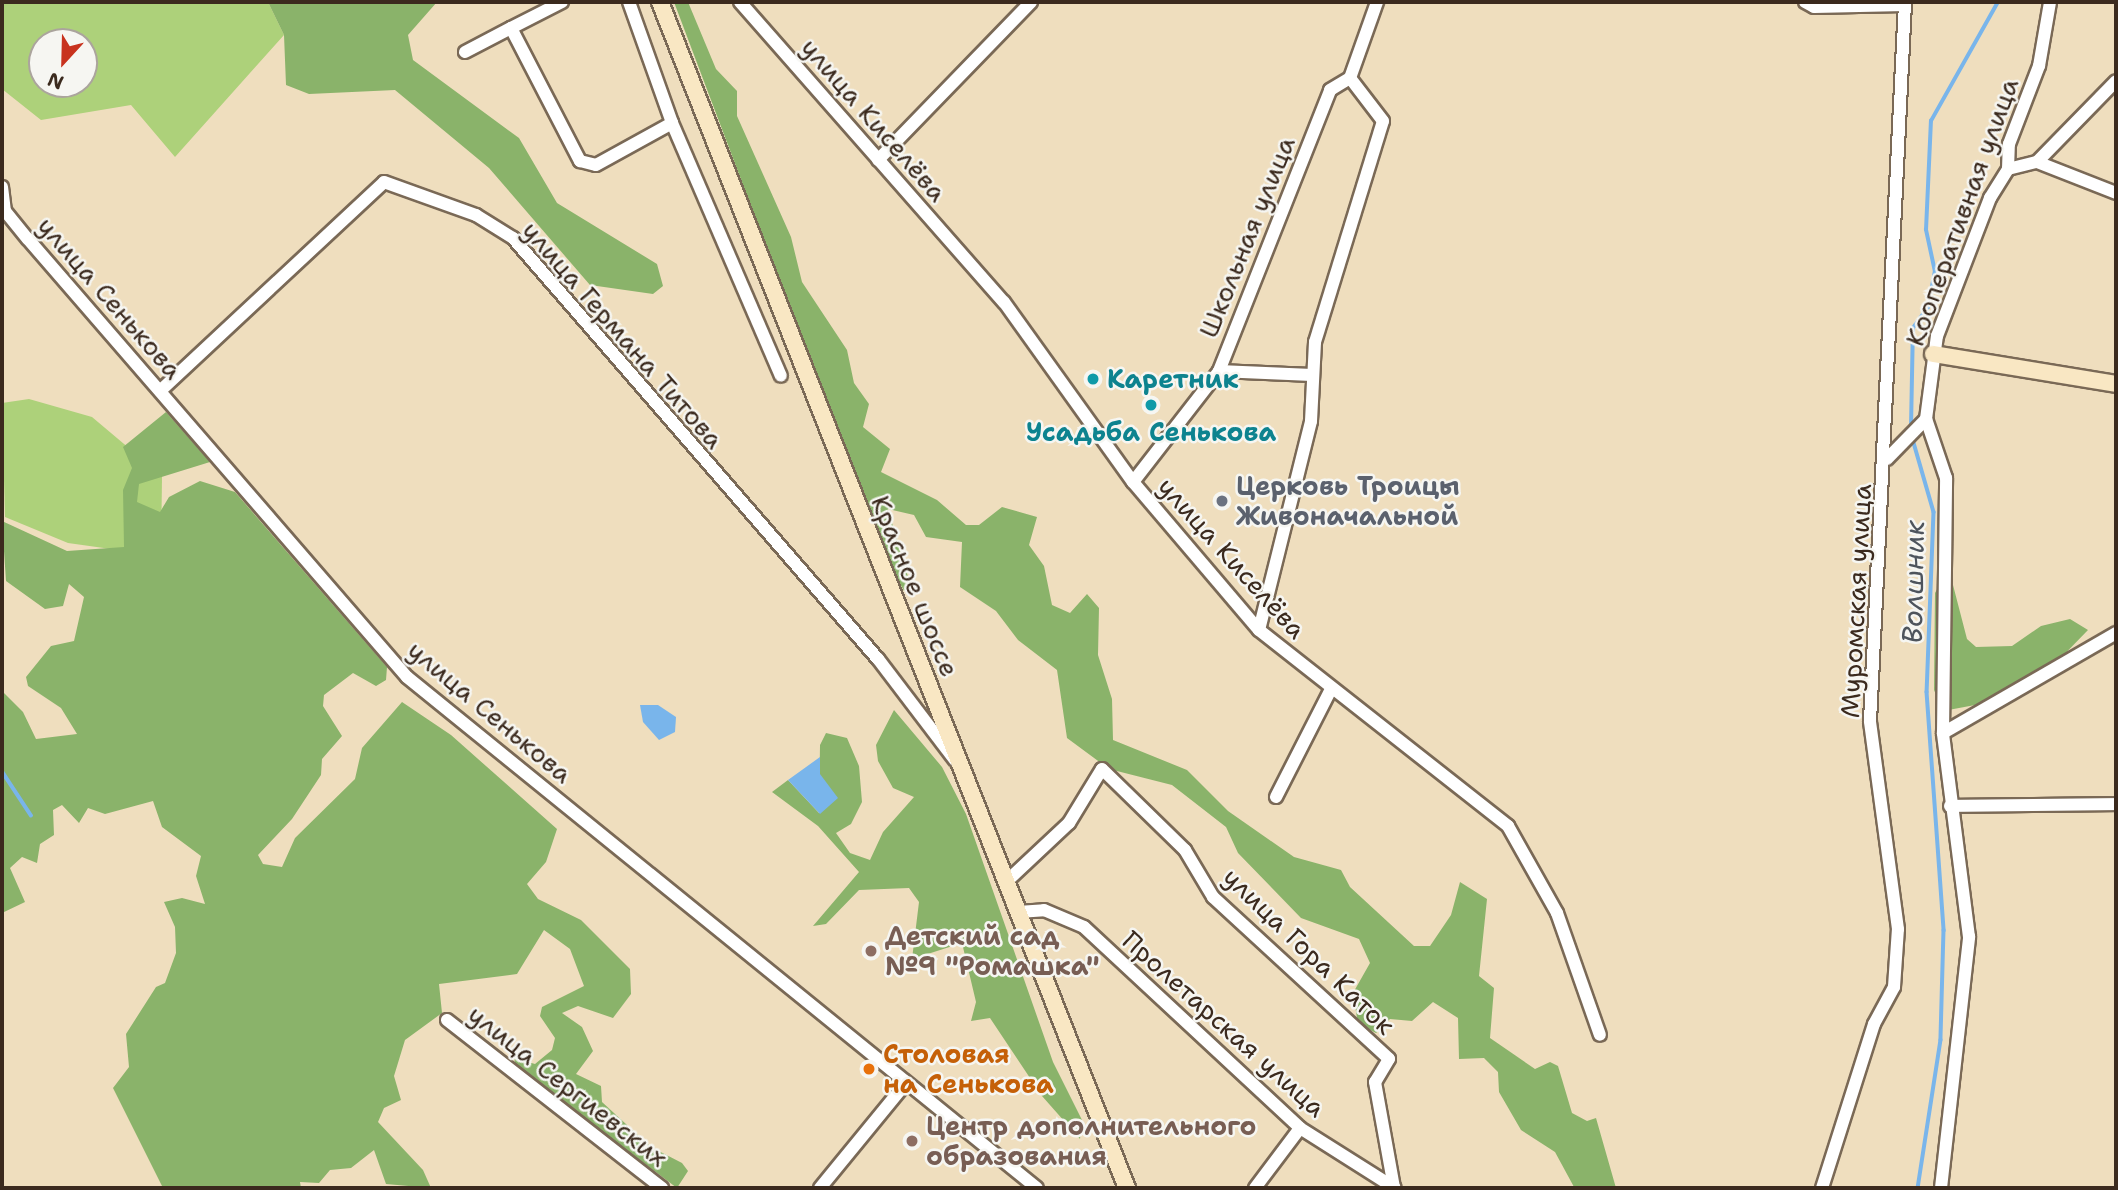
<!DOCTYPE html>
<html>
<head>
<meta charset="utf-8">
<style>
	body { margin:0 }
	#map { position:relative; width:2118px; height:1190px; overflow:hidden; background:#efdebe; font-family:"Shantell Sans",sans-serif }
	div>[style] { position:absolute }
	.green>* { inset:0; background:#add17a }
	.forest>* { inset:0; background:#8ab36a }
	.water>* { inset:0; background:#79b5eb }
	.stream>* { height:3.5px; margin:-1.75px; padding:0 1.75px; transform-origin:1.75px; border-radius:1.75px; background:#79b5eb }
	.roads { filter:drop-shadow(2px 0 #7a6956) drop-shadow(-2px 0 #7a6956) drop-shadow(0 2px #7a6956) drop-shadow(0 -2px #7a6956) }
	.street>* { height:12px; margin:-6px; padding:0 6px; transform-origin:6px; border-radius:6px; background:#fff }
	.secondary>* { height:16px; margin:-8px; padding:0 8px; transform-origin:8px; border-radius:8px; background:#f9e7c3 }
	.dots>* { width:19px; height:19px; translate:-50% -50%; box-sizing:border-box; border:4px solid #f6f6f2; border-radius:50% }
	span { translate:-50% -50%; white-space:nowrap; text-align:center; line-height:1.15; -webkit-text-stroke:5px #f6f6f2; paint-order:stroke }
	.street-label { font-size:26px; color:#3b2a1e }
	.culture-label { font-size:26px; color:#0d838f; font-weight:700 }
	.left { translate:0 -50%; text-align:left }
	.worship-label { font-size:26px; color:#5b616d; font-weight:700 }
	.education-label { font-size:26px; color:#785e54; font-weight:700 }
	.food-label { font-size:26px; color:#c56008; font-weight:700 }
	.water-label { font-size:28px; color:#4e545c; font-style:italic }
	.frame { position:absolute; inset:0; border:4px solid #3b2a1e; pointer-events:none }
	.north { position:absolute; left:28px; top:28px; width:70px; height:70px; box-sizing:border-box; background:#f6f6f2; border:2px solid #aba49d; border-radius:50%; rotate:202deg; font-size:19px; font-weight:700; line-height:28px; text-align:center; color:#3b2a1e }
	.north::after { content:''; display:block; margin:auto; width:24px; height:32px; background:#c8321e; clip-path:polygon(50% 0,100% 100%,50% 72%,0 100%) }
</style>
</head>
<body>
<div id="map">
	<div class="green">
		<i style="clip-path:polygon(evenodd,2px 2px,268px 2px,284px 35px,175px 157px,131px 105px,41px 120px,2px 89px,2px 2px,42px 42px,84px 42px,84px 84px,42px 84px,42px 42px)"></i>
		<i style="clip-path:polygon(29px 399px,92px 417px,162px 476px,161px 556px,68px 543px,5px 517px,2px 403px)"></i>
	</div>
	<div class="forest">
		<i style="clip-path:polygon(268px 2px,437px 2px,408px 35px,413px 60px,519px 138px,557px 203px,657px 264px,663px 286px,653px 294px,590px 285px,489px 168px,395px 90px,309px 94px,286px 85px,284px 35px)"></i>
		<i style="clip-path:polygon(674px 2px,688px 2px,716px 69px,737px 91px,737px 116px,791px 237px,802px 282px,847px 350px,854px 383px,869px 404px,863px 427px,890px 449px,881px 472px,937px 500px,966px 525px,979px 525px,1002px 507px,1037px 517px,1029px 545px,1044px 566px,1052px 605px,1070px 613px,1087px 594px,1099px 608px,1098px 655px,1112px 699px,1113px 740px,1187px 770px,1228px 811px,1294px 857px,1341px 870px,1350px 887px,1414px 946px,1430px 946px,1451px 915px,1460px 882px,1487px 899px,1479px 976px,1494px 988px,1490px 1038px,1535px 1069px,1550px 1062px,1558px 1066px,1572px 1113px,1587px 1121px,1596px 1118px,1616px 1188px,1574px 1187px,1555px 1152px,1521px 1130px,1499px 1092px,1498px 1072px,1484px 1058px,1459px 1059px,1458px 1018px,1433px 1002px,1412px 1021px,1390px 1019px,1376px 1033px,1358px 1024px,1353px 993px,1370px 963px,1359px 939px,1301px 918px,1238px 853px,1226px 827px,1172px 785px,1109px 769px,1067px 738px,1057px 670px,1018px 640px,996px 611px,960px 587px,962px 542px,926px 537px,914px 515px,888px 509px,909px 580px,904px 591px,879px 545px)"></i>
		<i style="clip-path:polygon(166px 412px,210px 462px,139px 484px,137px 502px,160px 512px,169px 497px,200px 481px,235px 492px,387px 667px,386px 680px,376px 686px,353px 673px,324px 695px,323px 706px,342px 736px,322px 759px,321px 775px,292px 819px,258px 855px,263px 864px,282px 867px,295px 838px,355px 779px,362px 748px,402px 702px,451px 735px,557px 829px,546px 862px,527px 884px,538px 899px,581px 920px,630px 969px,631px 994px,613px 1018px,578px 1006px,562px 1013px,582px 1027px,593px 1051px,576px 1074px,601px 1086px,602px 1102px,651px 1147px,682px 1163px,688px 1171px,677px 1188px,516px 1067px,514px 1058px,535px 1064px,552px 1050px,555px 1038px,540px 1016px,542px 1007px,584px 986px,570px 949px,544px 930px,517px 974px,439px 984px,442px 1013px,405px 1040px,394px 1076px,401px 1100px,384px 1108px,378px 1122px,423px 1170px,431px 1188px,386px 1184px,374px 1150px,351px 1168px,330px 1170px,319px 1183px,300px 1182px,301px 1188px,163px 1188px,113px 1088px,129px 1067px,126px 1034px,156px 987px,165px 983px,176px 953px,175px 927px,164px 902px,182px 898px,205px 904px,196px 876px,201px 856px,162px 827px,153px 801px,105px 814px,88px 808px,79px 823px,62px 805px,53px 810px,54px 835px,40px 844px,37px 863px,22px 857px,10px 868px,25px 902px,2px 913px,2px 691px,23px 712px,36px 739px,77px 734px,61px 708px,28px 686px,26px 677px,51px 646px,74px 641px,84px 597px,69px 584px,63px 606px,45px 609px,6px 581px,2px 521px,67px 551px,124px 547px,123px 490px,132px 468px,123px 447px)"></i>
		<i style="clip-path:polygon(1943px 578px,1953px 585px,1967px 639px,1976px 647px,2012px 646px,2041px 626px,2070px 619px,2088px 630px,2051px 668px,1975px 705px,1943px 711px,1934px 690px,1935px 593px)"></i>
		<i style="clip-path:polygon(894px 710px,942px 767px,966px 814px,1053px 1062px,1082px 1120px,1080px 1139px,1042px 1096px,990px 1018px,971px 1021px,976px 1002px,962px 943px,912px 959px,919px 902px,909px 888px,859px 890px,826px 924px,813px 926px,859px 872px,818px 826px,772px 792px,788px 780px,819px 813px,820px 745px,826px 733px,847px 738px,859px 766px,862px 802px,851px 824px,836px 833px,850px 853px,870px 860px,883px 832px,914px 797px,893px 788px,878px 761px,876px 745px)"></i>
	</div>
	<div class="water">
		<i style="clip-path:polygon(640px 705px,658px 705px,676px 717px,675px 732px,659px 740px,643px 722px)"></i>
		<i style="clip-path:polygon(820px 757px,820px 774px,838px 798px,820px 814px,788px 780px)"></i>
	</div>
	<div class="stream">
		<i style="left:1911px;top:428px;width:100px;rotate:-88.9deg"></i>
		<i style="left:1913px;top:328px;width:26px;rotate:-54deg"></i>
		<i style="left:1928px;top:307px;width:36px;rotate:-79deg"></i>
		<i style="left:1935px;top:272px;width:43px;rotate:-102.1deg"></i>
		<i style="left:1926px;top:230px;width:109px;rotate:-87.4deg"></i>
		<i style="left:1931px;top:121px;width:137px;rotate:-60.6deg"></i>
		<i style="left:1912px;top:436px;width:79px;rotate:73.9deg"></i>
		<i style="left:1934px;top:512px;width:180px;rotate:92.2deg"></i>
		<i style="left:1927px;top:692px;width:239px;rotate:85.9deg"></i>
		<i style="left:1944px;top:930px;width:110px;rotate:91.6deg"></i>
		<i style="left:1941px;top:1040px;width:150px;rotate:98.8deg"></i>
		<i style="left:2px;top:771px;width:53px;rotate:56.6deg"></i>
	</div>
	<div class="roads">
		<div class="street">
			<i style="left:562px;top:2px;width:57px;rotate:153deg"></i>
			<i style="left:511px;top:28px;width:150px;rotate:62.6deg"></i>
			<i style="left:580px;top:161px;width:16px;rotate:14deg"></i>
			<i style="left:596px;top:165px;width:87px;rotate:-28.9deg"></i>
			<i style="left:629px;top:2px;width:128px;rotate:70.4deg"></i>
			<i style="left:672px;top:123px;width:275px;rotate:66.7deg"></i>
			<i style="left:740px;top:2px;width:400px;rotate:48.7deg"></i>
			<i style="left:1004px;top:302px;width:221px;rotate:54.4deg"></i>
			<i style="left:1133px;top:482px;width:194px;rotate:49.6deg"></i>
			<i style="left:1259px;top:630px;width:317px;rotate:38.2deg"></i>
			<i style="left:1508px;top:826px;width:100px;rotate:60.6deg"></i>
			<i style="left:1557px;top:913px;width:129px;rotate:70.6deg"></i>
			<i style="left:1805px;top:2px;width:10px;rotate:29deg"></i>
			<i style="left:1814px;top:7px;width:91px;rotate:-1.3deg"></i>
			<i style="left:465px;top:52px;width:52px;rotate:-27.6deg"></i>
			<i style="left:878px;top:160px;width:220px;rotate:-45.9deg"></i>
			<i style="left:2037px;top:162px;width:113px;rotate:-45.7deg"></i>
			<i style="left:2037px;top:162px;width:85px;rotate:21.4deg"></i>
			<i style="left:2008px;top:169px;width:30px;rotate:-14deg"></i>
			<i style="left:2px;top:187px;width:24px;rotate:83deg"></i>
			<i style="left:5px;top:211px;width:36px;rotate:51deg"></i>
			<i style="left:28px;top:239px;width:579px;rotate:49.13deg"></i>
			<i style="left:407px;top:677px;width:811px;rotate:39.05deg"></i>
			<i style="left:1219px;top:371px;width:93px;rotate:2.5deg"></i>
			<i style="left:160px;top:391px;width:306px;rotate:-43deg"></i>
			<i style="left:384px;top:182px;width:98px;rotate:19.7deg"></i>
			<i style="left:476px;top:215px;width:44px;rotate:31.9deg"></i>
			<i style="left:513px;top:238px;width:557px;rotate:49.08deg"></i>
			<i style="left:878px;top:659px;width:127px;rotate:52.7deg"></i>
			<i style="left:1887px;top:459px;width:56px;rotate:-45.7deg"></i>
			<i style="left:1133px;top:482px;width:140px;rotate:-52.2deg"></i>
			<i style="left:1219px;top:371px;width:302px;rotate:-68.4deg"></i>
			<i style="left:1330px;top:90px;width:23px;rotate:-31deg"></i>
			<i style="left:1350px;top:78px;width:81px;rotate:-70.4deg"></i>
			<i style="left:1259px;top:630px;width:215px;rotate:-76deg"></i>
			<i style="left:1311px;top:421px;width:79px;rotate:-87.1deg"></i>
			<i style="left:1315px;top:342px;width:231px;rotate:-72.9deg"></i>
			<i style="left:1383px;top:121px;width:54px;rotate:-127.5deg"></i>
			<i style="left:1943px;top:733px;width:200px;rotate:-30deg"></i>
			<i style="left:1276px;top:797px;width:119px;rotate:-63deg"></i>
			<i style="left:1950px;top:806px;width:166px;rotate:-0.7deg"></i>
			<i style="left:1006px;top:882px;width:86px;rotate:-43.1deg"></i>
			<i style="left:1069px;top:823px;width:63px;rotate:-58.6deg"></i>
			<i style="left:1102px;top:769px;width:116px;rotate:44.3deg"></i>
			<i style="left:1185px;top:850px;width:55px;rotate:59.2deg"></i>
			<i style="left:1213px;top:897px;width:239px;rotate:42.6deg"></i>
			<i style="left:1389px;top:1059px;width:27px;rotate:121deg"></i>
			<i style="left:1375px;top:1082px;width:108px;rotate:79.8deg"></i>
			<i style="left:1018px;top:912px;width:26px;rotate:-4deg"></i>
			<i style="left:1044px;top:910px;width:43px;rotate:23deg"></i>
			<i style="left:1084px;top:927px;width:295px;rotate:42.9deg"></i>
			<i style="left:1300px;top:1128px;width:112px;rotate:32.3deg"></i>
			<i style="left:447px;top:1020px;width:273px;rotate:38deg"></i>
			<i style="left:820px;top:1188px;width:136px;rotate:-50.7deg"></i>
			<i style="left:1255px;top:1188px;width:75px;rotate:-53.1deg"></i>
			<i style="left:1822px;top:1188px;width:172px;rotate:-72.4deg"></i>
			<i style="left:1874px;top:1024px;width:42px;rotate:-61.6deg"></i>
			<i style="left:1894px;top:987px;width:58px;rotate:-86.1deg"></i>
			<i style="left:1898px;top:929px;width:210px;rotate:-97.7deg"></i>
			<i style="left:1870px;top:721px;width:720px;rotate:-87.21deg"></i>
			<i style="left:1941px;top:1188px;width:253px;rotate:-83.6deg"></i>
			<i style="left:1969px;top:937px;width:206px;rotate:-97.3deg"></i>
			<i style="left:1943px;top:733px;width:255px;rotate:-89.3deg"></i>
			<i style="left:1946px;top:478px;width:62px;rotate:-108.7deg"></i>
			<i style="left:1926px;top:419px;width:84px;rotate:-82.5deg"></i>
			<i style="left:1937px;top:336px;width:148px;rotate:-69deg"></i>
			<i style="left:1990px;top:198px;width:34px;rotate:-58deg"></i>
			<i style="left:2008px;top:169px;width:25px;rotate:-88deg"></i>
			<i style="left:2009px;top:144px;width:84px;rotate:-69deg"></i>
			<i style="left:2039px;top:66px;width:65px;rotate:-80.2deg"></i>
		</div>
		<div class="secondary">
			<i style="left:660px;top:2px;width:1275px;rotate:68.51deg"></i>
			<i style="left:1933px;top:354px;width:185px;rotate:9.3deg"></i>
		</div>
	</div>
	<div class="dots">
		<i style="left:1093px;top:379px;background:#0f9aa8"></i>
		<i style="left:1151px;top:405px;background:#0f9aa8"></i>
		<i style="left:1222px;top:501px;background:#6b7280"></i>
		<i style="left:871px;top:951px;background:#8d6e63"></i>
		<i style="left:869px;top:1069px;background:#e8710a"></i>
		<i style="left:912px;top:1141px;background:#8d6e63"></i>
	</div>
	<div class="street-label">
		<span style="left:874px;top:120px;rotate:49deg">улица Киселёва</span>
		<span style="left:1962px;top:212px;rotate:-70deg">Кооперативная улица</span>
		<span style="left:1247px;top:237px;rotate:-68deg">Школьная улица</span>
		<span style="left:110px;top:298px;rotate:49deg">улица Сенькова</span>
		<span style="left:623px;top:335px;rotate:49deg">улица Германа Титова</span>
		<span style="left:1232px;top:558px;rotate:48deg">улица Киселёва</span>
		<span style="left:915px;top:586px;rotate:68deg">Красное шоссе</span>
		<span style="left:1856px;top:601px;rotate:-87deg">Муромская улица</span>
		<span style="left:490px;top:712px;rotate:40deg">улица Сенькова</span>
		<span style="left:1309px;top:951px;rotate:44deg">улица Гора Каток</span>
		<span style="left:1224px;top:1024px;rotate:42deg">Пролетарская улица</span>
		<span style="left:568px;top:1086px;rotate:38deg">улица Сергиевских</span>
	</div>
	<div class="culture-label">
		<span class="left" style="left:1107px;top:379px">Каретник</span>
		<span style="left:1151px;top:432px">Усадьба Сенькова</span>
	</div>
	<div class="worship-label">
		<span class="left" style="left:1236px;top:501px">Церковь Троицы<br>Живоначальной</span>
	</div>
	<div class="education-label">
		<span class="left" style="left:885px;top:951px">Детский сад<br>№9 "Ромашка"</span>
		<span class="left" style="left:926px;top:1141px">Центр дополнительного<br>образования</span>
	</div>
	<div class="food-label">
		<span class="left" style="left:883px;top:1069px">Столовая<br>на Сенькова</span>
	</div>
	<div class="water-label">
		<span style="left:1913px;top:582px;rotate:-89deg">Волшник</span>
	</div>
	<div class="frame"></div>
	<div class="north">N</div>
</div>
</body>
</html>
